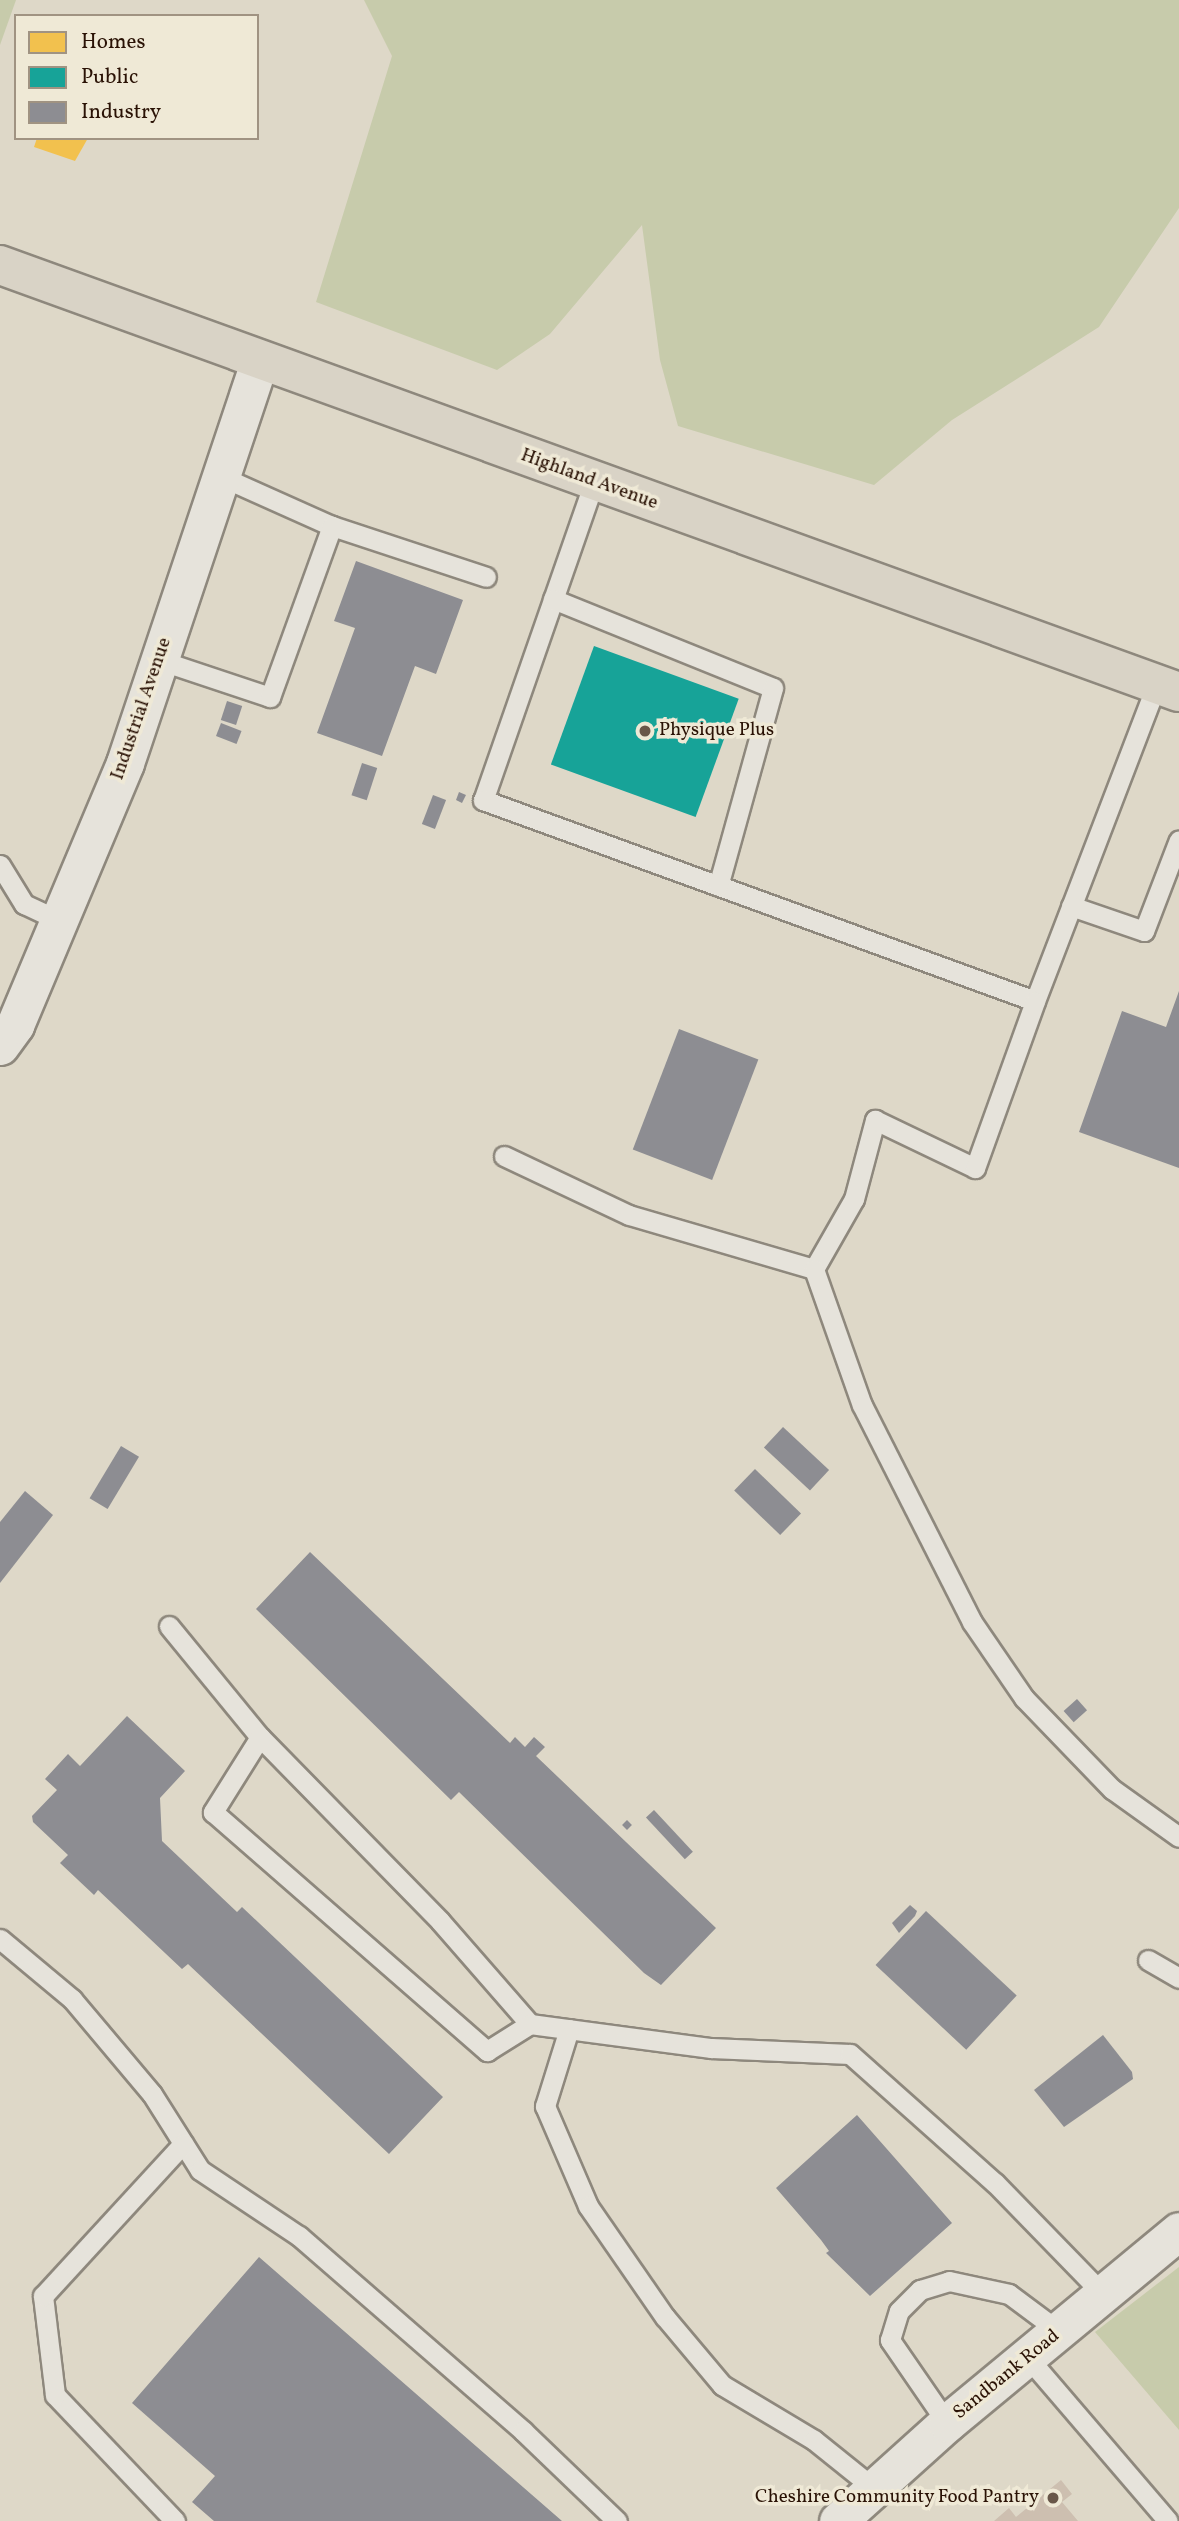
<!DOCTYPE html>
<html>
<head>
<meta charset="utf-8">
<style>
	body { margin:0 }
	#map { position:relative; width:1179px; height:2521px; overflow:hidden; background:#ded8c8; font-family:Vollkorn,serif }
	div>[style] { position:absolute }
	.green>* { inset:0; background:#c7cbab }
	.homes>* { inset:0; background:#f2c14e }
	.public>* { inset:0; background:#17a398; transform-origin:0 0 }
	.industry>* { inset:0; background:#8d8d92; transform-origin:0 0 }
	.building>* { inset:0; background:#cdbfb0 }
	.roads { filter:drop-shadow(2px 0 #8e887d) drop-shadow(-2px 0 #8e887d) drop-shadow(0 2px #8e887d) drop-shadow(0 -2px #8e887d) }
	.service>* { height:19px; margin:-9.5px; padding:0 9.5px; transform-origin:9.5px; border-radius:9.5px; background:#e6e3db }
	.minor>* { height:37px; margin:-18.5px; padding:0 18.5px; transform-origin:18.5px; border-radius:18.5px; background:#e6e3db }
	.trunk>* { height:38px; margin:-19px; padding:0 19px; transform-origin:19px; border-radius:19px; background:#d9d3c6 }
	.dots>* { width:19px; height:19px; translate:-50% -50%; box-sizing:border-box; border:4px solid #efe9d6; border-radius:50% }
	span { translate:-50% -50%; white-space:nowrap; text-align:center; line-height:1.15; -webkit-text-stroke:7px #efe9d6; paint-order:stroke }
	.street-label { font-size:19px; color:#2a1205 }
	.poi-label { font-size:19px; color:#2a1205 }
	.left { translate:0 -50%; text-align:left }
	.right { translate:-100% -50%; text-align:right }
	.legend { position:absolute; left:14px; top:14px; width:245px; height:126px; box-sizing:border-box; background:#efe9d6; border:2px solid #a09382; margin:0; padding:9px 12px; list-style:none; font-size:21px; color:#2a1205 }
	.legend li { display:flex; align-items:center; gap:14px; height:35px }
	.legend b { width:35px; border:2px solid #a09382 }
</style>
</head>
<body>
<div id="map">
	<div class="green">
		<i style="clip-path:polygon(0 0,16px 0,0 45px)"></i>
		<i style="clip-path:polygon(364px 0,1179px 0,1179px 208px,1099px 327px,952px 420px,874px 485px,678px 426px,660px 360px,642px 225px,550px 334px,497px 370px,316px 302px,392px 56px)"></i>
		<i style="clip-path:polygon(1179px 2267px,1179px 2430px,1095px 2332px)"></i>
	</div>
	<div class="homes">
		<i style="clip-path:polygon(37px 138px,88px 138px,75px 161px,34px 147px)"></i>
	</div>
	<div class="public">
		<i style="left:594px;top:646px;width:154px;height:126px;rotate:20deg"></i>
	</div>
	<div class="industry">
		<i style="clip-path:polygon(356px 561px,463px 600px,436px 674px,415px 666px,382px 756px,317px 733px,355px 628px,334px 621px)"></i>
		<i style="left:227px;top:701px;width:16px;height:20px;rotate:18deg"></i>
		<i style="left:221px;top:723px;width:22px;height:14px;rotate:21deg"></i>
		<i style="left:362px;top:763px;width:16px;height:34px;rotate:18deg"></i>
		<i style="clip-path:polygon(459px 792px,466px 795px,462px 803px,456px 800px)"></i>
		<i style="left:433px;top:795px;width:14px;height:31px;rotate:21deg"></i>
		<i style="clip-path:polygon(1179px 991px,1179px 1168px,1079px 1132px,1122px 1011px,1166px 1027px)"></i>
		<i style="left:679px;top:1029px;width:85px;height:129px;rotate:21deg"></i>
		<i style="left:783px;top:1427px;width:63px;height:28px;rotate:43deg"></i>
		<i style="left:121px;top:1446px;width:21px;height:61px;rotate:31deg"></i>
		<i style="left:755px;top:1469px;width:64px;height:30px;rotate:44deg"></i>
		<i style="clip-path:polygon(25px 1491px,53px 1515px,0 1583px,0 1522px)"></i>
		<i style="clip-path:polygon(310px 1552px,510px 1743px,515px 1737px,525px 1747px,534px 1737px,545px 1747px,536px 1756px,716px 1928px,661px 1985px,644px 1973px,459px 1792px,451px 1800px,256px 1609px)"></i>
		<i style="left:1077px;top:1699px;width:15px;height:18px;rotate:48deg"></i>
		<i style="clip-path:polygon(127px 1716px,185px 1771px,160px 1798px,162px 1841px,237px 1912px,242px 1907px,443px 2097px,389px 2154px,188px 1964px,182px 1969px,98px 1890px,94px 1895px,60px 1863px,68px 1855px,33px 1822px,32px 1816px,57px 1790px,45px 1779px,68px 1754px,80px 1766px)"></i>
		<i style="left:654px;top:1810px;width:57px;height:11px;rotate:47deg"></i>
		<i style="left:627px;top:1820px;width:7px;height:7px;rotate:45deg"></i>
		<i style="clip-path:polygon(910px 1905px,917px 1911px,915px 1916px,899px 1933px,892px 1923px)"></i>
		<i style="left:926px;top:1911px;width:124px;height:74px;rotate:43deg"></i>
		<i style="clip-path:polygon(1103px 2035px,1132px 2072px,1133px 2079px,1064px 2127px,1034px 2090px)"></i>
		<i style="clip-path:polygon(857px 2115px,952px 2223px,870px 2296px,826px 2253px,829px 2251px,821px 2240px,776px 2188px)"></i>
		<i style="clip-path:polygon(259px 2257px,562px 2521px,214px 2521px,192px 2502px,215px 2476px,132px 2403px)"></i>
	</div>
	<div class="building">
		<i style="clip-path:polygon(1061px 2480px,1072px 2494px,1062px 2502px,1078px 2521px,994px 2521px,1009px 2508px,1016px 2517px)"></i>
	</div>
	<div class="roads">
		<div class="service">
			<i style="left:220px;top:476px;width:123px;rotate:24.1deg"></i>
			<i style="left:332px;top:526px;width:162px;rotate:18.3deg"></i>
			<i style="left:594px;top:482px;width:337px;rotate:109.2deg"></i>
			<i style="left:483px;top:800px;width:587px;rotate:20.01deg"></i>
			<i style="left:1035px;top:1001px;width:340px;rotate:-69deg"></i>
			<i style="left:553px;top:599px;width:237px;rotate:22deg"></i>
			<i style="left:773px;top:688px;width:205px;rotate:105.5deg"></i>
			<i style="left:159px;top:660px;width:117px;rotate:18.4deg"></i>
			<i style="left:270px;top:697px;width:182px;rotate:-70.1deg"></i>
			<i style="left:0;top:865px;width:46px;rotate:58.4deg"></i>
			<i style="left:24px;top:904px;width:38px;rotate:25deg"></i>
			<i style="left:1071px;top:906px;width:77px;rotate:18.9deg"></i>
			<i style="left:1144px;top:931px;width:97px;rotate:-69deg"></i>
			<i style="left:504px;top:1156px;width:138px;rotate:25.3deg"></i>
			<i style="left:629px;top:1215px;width:193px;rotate:16.3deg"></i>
			<i style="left:814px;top:1269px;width:81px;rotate:-60.3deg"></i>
			<i style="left:854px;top:1199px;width:82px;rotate:-75.1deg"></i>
			<i style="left:875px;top:1120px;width:111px;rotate:25.6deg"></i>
			<i style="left:975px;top:1168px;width:177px;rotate:-70.2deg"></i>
			<i style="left:814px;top:1269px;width:144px;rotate:70.6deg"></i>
			<i style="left:862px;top:1405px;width:243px;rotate:63.1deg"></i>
			<i style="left:972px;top:1622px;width:92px;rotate:55.6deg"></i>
			<i style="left:1024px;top:1698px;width:127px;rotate:46deg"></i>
			<i style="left:1112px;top:1789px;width:82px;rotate:35.6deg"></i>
			<i style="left:169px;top:1626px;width:144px;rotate:50.7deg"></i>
			<i style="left:260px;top:1737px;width:257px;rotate:45.6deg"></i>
			<i style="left:440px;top:1921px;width:137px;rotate:48.9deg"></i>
			<i style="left:530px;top:2024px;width:183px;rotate:7.6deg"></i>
			<i style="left:711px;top:2048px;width:139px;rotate:2.5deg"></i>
			<i style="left:850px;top:2054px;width:194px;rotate:41.7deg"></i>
			<i style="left:995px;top:2183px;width:156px;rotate:45.8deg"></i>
			<i style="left:260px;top:1737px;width:89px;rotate:122.1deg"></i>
			<i style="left:213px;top:1812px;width:364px;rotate:41.1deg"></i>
			<i style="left:487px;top:2051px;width:51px;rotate:-32.1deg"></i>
			<i style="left:0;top:1939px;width:94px;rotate:39.8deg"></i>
			<i style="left:72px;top:1999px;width:124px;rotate:49.9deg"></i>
			<i style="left:152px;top:2094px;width:90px;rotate:57.7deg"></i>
			<i style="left:200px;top:2170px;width:119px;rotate:33.7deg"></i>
			<i style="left:299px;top:2236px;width:297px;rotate:41deg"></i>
			<i style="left:523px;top:2431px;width:130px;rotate:43.8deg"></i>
			<i style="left:1148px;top:1960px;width:36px;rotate:30deg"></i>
			<i style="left:569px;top:2029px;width:81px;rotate:107.3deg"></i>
			<i style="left:545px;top:2106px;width:109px;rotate:66.7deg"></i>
			<i style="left:588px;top:2206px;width:135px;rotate:55.3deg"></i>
			<i style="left:665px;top:2317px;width:89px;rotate:50deg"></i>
			<i style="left:722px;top:2385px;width:107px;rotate:30.9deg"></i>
			<i style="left:814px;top:2440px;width:78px;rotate:38.8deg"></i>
			<i style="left:1029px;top:2359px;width:213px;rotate:49.4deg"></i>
			<i style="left:947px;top:2423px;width:101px;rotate:-124.5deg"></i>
			<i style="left:890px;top:2340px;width:30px;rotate:-73deg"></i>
			<i style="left:899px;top:2311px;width:30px;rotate:-45deg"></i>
			<i style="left:920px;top:2290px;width:30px;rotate:-17deg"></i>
			<i style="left:949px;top:2281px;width:61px;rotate:12.2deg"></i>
			<i style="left:1009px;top:2294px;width:64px;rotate:36.7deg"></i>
			<i style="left:175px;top:2521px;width:174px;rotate:-133.6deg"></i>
			<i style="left:55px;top:2395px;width:100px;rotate:-96.9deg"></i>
			<i style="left:43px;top:2296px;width:207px;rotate:-47.4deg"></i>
		</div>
		<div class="minor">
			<i style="left:0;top:1046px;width:26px;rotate:-54deg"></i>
			<i style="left:15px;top:1025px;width:284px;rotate:-67.2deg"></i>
			<i style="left:125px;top:763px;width:423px;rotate:-71.5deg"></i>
			<i style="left:838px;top:2521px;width:147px;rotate:-42deg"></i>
			<i style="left:947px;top:2423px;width:301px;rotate:-39.6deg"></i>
		</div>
		<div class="trunk">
			<i style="left:0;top:265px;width:1254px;rotate:19.91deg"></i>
		</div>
	</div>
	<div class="dots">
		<i style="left:645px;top:731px;background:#695749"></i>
		<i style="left:1053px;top:2498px;background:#695749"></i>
	</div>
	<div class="street-label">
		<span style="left:589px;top:480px;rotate:20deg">Highland Avenue</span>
		<span style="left:142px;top:709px;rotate:-71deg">Industrial Avenue</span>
		<span style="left:1007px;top:2375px;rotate:-39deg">Sandbank Road</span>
	</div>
	<div class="poi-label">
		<span class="left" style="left:659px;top:731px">Physique Plus</span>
		<span class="right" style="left:1039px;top:2498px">Cheshire Community Food Pantry</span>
	</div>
	<ul class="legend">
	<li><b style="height:19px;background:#f2c14e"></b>Homes</li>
	<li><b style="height:19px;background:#17a398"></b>Public</li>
	<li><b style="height:19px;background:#8d8d92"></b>Industry</li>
	</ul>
</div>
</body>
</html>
